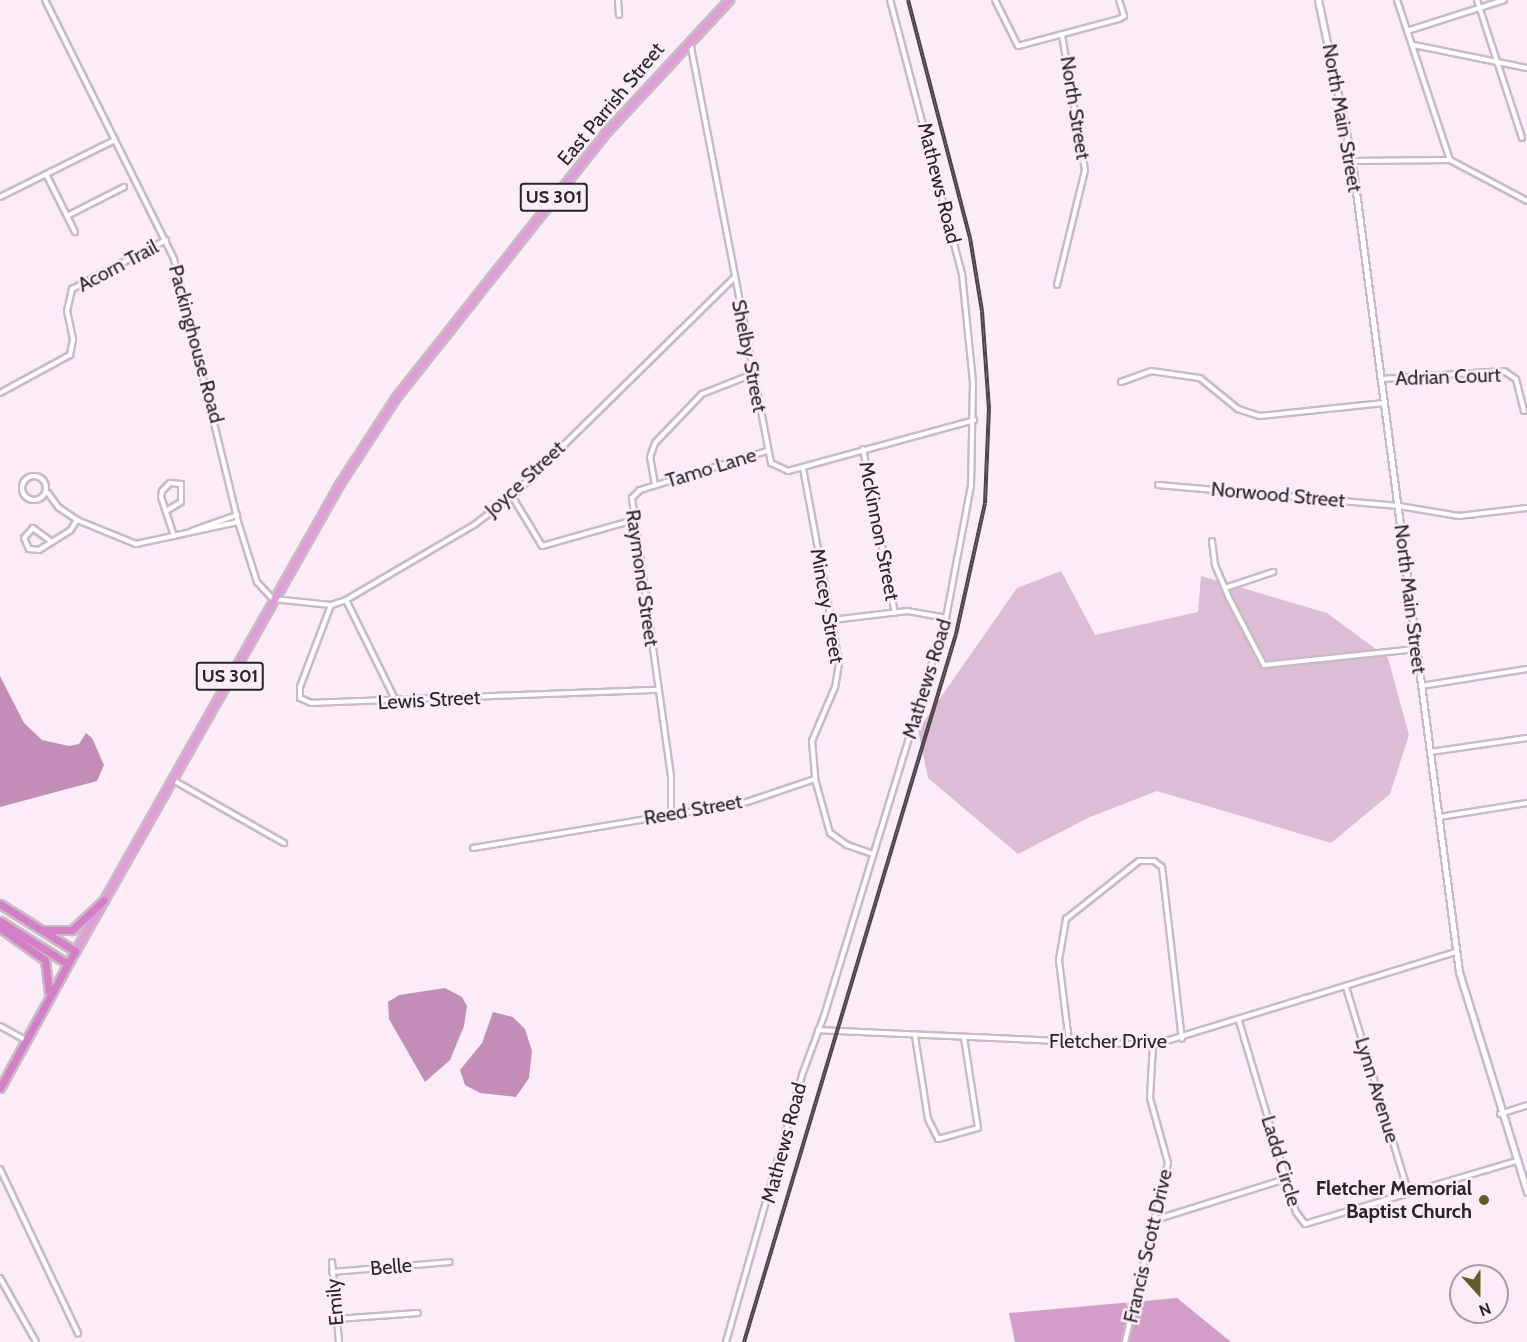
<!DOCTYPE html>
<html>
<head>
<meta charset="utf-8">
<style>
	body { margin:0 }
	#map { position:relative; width:1527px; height:1342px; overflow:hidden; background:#fcecf8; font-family:Cabin,sans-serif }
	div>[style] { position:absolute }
	.green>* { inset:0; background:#ddbcd6 }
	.forest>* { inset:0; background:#d29dc8 }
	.water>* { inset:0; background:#c28eb8 }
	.roads { filter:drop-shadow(2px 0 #c9bac6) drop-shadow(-2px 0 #c9bac6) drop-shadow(0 2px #c9bac6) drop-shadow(0 -2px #c9bac6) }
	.minor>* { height:4px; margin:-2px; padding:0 2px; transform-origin:2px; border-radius:2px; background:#fff }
	.minor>.ring { margin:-2px; padding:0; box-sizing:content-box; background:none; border:4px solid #fff; border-radius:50% }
	.tertiary>* { height:5px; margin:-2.5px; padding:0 2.5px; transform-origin:2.5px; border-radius:2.5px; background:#fff }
	.primary>* { height:7px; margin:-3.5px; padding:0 3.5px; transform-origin:3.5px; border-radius:3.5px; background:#df9ed5 }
	.trunk>* { height:7px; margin:-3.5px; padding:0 3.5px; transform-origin:3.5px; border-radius:3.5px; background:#d47ec7 }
	.rail>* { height:4px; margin-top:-2px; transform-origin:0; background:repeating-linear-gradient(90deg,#fcecf8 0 4.5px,#4b4349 0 9px); box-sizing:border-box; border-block:2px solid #4b4349 }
	.dots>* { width:16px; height:16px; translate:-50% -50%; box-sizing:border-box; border:3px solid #fcecf8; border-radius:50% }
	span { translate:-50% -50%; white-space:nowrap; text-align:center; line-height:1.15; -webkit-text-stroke:5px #fcecf8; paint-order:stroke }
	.shield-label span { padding:2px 4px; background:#fcecf8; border:2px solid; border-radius:4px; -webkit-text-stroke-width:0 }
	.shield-label { font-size:18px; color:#2a2429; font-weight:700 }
	.street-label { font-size:20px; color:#2a2429 }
	.poi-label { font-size:20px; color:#2a2429; font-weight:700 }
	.right { translate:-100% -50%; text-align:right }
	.north { position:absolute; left:1449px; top:1264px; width:60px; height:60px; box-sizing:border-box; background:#fcecf8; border:2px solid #a89ca5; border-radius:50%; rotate:159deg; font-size:16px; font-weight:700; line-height:24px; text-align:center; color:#2a2429 }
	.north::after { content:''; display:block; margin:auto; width:21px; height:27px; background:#655b27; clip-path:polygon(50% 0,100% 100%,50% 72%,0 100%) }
</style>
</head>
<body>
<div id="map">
	<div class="green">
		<i style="clip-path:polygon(1061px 571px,1095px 635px,1198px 612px,1201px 576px,1327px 613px,1388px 658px,1409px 735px,1390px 794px,1331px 843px,1157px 791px,1090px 817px,1018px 854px,928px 778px,918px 730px,1017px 588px)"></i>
	</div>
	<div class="forest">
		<i style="clip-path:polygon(1177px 1298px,1231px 1342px,1015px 1342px,1009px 1313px)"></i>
	</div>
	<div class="water">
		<i style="clip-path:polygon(0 676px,24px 723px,42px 740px,69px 746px,79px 744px,86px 733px,92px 738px,104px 765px,97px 781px,0 807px)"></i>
		<i style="clip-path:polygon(445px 988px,462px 997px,467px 1006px,464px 1026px,450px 1060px,425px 1082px,389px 1019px,388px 1002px,399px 995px)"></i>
		<i style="clip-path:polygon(493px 1012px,513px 1017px,525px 1029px,532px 1051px,529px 1078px,516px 1097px,480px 1093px,465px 1085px,460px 1070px,482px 1043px)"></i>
	</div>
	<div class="roads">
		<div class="minor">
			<i style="left:45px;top:0;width:289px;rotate:63.5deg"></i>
			<i style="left:174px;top:259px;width:271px;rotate:76.3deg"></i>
			<i style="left:238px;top:522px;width:63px;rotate:72.4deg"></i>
			<i style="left:257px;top:582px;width:23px;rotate:47deg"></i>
			<i style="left:273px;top:599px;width:58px;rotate:5.9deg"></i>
			<i style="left:331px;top:605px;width:16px;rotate:-18deg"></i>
			<i style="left:346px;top:600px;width:148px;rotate:-30.4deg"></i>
			<i style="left:474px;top:525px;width:48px;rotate:-37.3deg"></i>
			<i style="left:512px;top:496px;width:311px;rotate:-44.5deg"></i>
			<i style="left:618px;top:0;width:15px;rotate:86deg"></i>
			<i style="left:995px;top:0;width:51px;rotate:63.4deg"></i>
			<i style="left:1018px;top:46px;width:105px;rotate:-15deg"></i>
			<i style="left:1119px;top:19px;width:6px;rotate:-31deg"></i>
			<i style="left:1124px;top:16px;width:17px;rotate:-107deg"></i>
			<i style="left:1397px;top:0;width:169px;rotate:71.7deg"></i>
			<i style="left:1477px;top:0;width:145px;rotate:71.9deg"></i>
			<i style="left:1407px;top:31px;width:102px;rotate:-17.7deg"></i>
			<i style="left:690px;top:42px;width:429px;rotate:79.1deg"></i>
			<i style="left:771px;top:463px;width:19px;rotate:25deg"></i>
			<i style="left:788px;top:471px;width:193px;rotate:-15.3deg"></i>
			<i style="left:1414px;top:45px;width:115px;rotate:11.5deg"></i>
			<i style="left:1352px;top:161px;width:98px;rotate:-0.6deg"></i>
			<i style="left:1450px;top:160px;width:87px;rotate:28deg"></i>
			<i style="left:46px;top:174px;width:65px;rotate:63.4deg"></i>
			<i style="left:0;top:197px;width:128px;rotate:-26.4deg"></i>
			<i style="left:67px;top:216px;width:64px;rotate:-27deg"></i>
			<i style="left:1057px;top:285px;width:118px;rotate:-76.3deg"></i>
			<i style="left:1085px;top:170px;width:137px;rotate:-99.7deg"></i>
			<i style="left:1381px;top:379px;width:123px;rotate:-3.7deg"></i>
			<i style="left:1504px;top:371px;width:14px;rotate:34deg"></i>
			<i style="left:1516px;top:379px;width:33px;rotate:76deg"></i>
			<i style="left:1121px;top:382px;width:32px;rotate:-20deg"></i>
			<i style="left:1151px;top:371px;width:49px;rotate:8.1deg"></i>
			<i style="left:1200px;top:378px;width:49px;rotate:39.2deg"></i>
			<i style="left:1238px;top:409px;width:23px;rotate:18deg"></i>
			<i style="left:1260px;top:416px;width:125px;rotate:-6deg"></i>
			<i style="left:0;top:393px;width:80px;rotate:-28.5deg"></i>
			<i style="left:70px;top:355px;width:16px;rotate:-79deg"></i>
			<i style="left:73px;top:339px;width:29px;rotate:-102deg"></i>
			<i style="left:67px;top:311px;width:23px;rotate:-77deg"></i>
			<i style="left:72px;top:289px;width:106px;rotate:-27.5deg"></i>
			<i style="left:863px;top:449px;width:167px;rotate:79deg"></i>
			<i style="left:803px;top:468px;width:198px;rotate:79.5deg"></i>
			<i style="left:839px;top:663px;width:24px;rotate:99deg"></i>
			<i style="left:835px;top:687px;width:59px;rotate:113.1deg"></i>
			<i style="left:812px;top:741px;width:38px;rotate:85deg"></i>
			<i style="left:815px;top:779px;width:56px;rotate:74.5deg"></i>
			<i style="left:830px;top:833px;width:21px;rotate:35deg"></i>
			<i style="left:847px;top:845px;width:28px;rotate:19deg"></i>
			<i class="ring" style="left:22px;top:476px;width:20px;height:20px"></i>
			<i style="left:655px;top:485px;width:28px;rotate:-100deg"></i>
			<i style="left:650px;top:457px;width:15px;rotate:-70deg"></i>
			<i style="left:655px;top:443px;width:68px;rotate:-46.2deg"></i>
			<i style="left:702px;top:394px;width:55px;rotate:-21.4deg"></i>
			<i style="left:1158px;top:485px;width:242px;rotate:5deg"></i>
			<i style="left:1399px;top:506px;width:61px;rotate:9.5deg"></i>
			<i style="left:1459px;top:516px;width:68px;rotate:-6.7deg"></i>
			<i style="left:48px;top:493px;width:17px;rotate:54deg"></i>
			<i style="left:58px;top:507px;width:23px;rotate:34deg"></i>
			<i style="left:77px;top:520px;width:64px;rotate:22.1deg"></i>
			<i style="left:136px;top:544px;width:104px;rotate:-12.2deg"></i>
			<i style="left:512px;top:496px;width:58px;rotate:59deg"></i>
			<i style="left:542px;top:546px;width:96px;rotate:-15.8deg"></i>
			<i style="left:166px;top:511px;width:17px;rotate:-31deg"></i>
			<i style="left:181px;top:502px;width:18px;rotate:-90deg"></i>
			<i style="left:181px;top:484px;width:11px;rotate:-175deg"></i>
			<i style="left:170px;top:483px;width:11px;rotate:135deg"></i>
			<i style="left:162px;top:491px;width:6px;rotate:99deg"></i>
			<i style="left:161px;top:497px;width:41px;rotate:71.6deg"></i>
			<i style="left:192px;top:531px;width:48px;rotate:-19.6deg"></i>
			<i style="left:1212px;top:541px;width:24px;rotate:83deg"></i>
			<i style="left:1215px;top:565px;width:36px;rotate:67deg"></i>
			<i style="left:1229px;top:598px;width:76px;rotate:62.4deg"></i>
			<i style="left:1264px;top:665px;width:153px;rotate:-6deg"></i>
			<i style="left:52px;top:542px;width:24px;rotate:-144deg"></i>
			<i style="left:33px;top:528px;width:13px;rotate:132deg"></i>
			<i style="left:24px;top:538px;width:12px;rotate:66deg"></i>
			<i style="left:29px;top:549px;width:10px;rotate:6deg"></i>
			<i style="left:39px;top:550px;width:36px;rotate:-32deg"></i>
			<i style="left:70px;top:531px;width:13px;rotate:-58deg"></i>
			<i style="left:1225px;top:588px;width:51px;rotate:-18.4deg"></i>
			<i style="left:346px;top:600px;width:115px;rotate:63.7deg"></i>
			<i style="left:331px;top:605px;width:88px;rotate:110.7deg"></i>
			<i style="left:300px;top:687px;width:11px;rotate:90deg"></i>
			<i style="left:300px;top:698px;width:12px;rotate:24deg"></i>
			<i style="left:311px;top:703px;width:346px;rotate:-2.2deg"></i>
			<i style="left:832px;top:620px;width:76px;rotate:-6.8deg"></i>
			<i style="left:907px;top:611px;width:40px;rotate:10deg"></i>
			<i style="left:1421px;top:686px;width:107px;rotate:-9.1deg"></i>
			<i style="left:1430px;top:752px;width:98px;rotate:-8.2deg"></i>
			<i style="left:173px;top:780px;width:128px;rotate:29.6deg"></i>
			<i style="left:671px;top:814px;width:38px;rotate:-90deg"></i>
			<i style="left:671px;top:776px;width:281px;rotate:-98deg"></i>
			<i style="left:632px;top:498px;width:11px;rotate:-45deg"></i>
			<i style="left:640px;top:490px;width:133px;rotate:-17.1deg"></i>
			<i style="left:1439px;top:817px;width:89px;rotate:-9deg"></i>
			<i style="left:473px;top:848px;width:278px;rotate:-9.5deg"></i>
			<i style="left:747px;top:802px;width:72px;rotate:-18.7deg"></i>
			<i style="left:1346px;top:987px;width:216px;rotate:73.1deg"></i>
			<i style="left:1239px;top:1021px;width:199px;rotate:73.4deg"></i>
			<i style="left:1296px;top:1212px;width:15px;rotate:53deg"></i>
			<i style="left:1305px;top:1224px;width:220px;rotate:-16.6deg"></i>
			<i style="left:0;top:1026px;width:29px;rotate:29deg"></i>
			<i style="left:818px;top:1030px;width:335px;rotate:2.6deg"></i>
			<i style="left:1153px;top:1045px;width:317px;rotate:-17.1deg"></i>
			<i style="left:915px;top:1036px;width:84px;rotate:81.1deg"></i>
			<i style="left:928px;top:1119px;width:22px;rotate:63deg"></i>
			<i style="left:938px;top:1139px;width:41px;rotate:-15.4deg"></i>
			<i style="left:978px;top:1128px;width:91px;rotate:-98.8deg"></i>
			<i style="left:1069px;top:1042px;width:83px;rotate:-97deg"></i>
			<i style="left:1059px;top:960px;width:42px;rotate:-80.3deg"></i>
			<i style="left:1066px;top:919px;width:93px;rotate:-38.5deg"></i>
			<i style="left:1139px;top:861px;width:15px"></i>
			<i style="left:1154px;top:861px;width:10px;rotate:37deg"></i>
			<i style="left:1162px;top:867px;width:173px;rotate:83.4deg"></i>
			<i style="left:1500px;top:1114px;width:28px;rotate:-18deg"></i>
			<i style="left:0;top:1169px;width:182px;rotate:64.6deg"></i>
			<i style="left:1158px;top:1219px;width:134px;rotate:-17.4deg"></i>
			<i style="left:332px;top:1262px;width:80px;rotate:85deg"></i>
			<i style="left:332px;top:1272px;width:118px;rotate:-4.8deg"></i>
			<i style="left:0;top:1278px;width:73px;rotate:60.6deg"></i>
			<i style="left:337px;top:1319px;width:81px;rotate:-4.2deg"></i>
			<i style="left:726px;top:1342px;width:278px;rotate:-74.1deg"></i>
			<i style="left:802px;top:1075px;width:63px;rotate:-69.6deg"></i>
			<i style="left:824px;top:1016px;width:416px;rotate:-73deg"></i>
			<i style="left:946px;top:618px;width:134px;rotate:-79.3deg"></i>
			<i style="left:971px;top:486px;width:104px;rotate:-88.9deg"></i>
			<i style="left:973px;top:382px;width:109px;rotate:-95.8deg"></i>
			<i style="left:962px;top:274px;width:283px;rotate:-104.7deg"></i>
			<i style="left:1125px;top:1342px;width:184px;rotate:-76.5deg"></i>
			<i style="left:1168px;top:1163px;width:67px;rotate:-105.5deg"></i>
			<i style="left:1150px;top:1098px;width:53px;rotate:-86.8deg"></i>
		</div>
		<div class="tertiary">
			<i style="left:1318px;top:0;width:165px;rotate:78.1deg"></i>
			<i style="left:1352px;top:161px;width:818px;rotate:82.48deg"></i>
			<i style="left:1459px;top:972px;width:230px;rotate:72.8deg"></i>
		</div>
		<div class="primary">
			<i style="left:75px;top:951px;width:538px;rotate:-60.48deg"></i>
			<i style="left:340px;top:483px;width:103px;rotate:-56.9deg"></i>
			<i style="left:396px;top:397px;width:341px;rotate:-51.6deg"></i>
			<i style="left:608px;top:130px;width:178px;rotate:-47.1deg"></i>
		</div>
		<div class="trunk">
			<i style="left:0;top:904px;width:89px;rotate:32.1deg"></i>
			<i style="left:75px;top:951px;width:156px;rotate:118.7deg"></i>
			<i style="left:0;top:921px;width:80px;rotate:32.3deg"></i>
			<i style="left:0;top:928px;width:55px;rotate:35.4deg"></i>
			<i style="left:45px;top:960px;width:31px;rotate:83deg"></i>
			<i style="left:45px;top:930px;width:27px"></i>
			<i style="left:72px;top:930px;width:44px;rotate:-43.2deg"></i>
		</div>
	</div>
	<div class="rail">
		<i style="left:744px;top:1342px;width:739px;rotate:-73.33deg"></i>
		<i style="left:956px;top:634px;width:134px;rotate:-77.5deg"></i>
		<i style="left:985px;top:503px;width:94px;rotate:-87.6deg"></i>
		<i style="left:989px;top:409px;width:98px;rotate:-94.1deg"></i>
		<i style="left:982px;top:311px;width:74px;rotate:-99.3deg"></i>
		<i style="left:970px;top:238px;width:246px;rotate:-104.6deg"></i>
	</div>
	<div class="dots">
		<i style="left:1484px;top:1200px;background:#655b27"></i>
	</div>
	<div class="shield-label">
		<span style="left:554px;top:197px">US 301</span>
		<span style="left:230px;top:676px">US 301</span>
	</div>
	<div class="street-label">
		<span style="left:611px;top:104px;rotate:-50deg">East Parrish Street</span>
		<span style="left:1075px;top:108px;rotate:81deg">North Street</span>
		<span style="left:1342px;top:118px;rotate:80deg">North Main Street</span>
		<span style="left:939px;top:183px;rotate:76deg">Mathews Road</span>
		<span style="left:118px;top:266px;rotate:-28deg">Acorn Trail</span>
		<span style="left:196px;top:344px;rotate:75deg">Packinghouse Road</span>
		<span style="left:749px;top:356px;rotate:79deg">Shelby Street</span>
		<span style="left:1448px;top:377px;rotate:-2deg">Adrian Court</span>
		<span style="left:711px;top:468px;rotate:-17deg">Tamo Lane</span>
		<span style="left:525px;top:479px;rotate:-43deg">Joyce Street</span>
		<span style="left:1278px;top:495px;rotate:5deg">Norwood Street</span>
		<span style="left:879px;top:531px;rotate:79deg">McKinnon Street</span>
		<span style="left:642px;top:578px;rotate:82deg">Raymond Street</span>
		<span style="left:1410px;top:599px;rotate:83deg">North Main Street</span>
		<span style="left:827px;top:606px;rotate:80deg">Mincey Street</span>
		<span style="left:927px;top:679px;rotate:-73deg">Mathews Road</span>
		<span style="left:429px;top:700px;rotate:-3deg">Lewis Street</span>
		<span style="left:693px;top:810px;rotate:-10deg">Reed Street</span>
		<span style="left:1108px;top:1041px">Fletcher Drive</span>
		<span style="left:1377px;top:1090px;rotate:73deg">Lynn Avenue</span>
		<span style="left:784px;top:1143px;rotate:-75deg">Mathews Road</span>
		<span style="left:1281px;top:1161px;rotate:73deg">Ladd Circle</span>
		<span style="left:1148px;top:1246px;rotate:-77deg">Francis Scott Drive</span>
		<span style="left:391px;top:1267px;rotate:-5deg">Belle</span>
		<span style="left:335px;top:1302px;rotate:-95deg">Emily</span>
	</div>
	<div class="poi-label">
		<span class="right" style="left:1472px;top:1200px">Fletcher Memorial<br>Baptist Church</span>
	</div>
	<div class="north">N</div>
</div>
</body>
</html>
